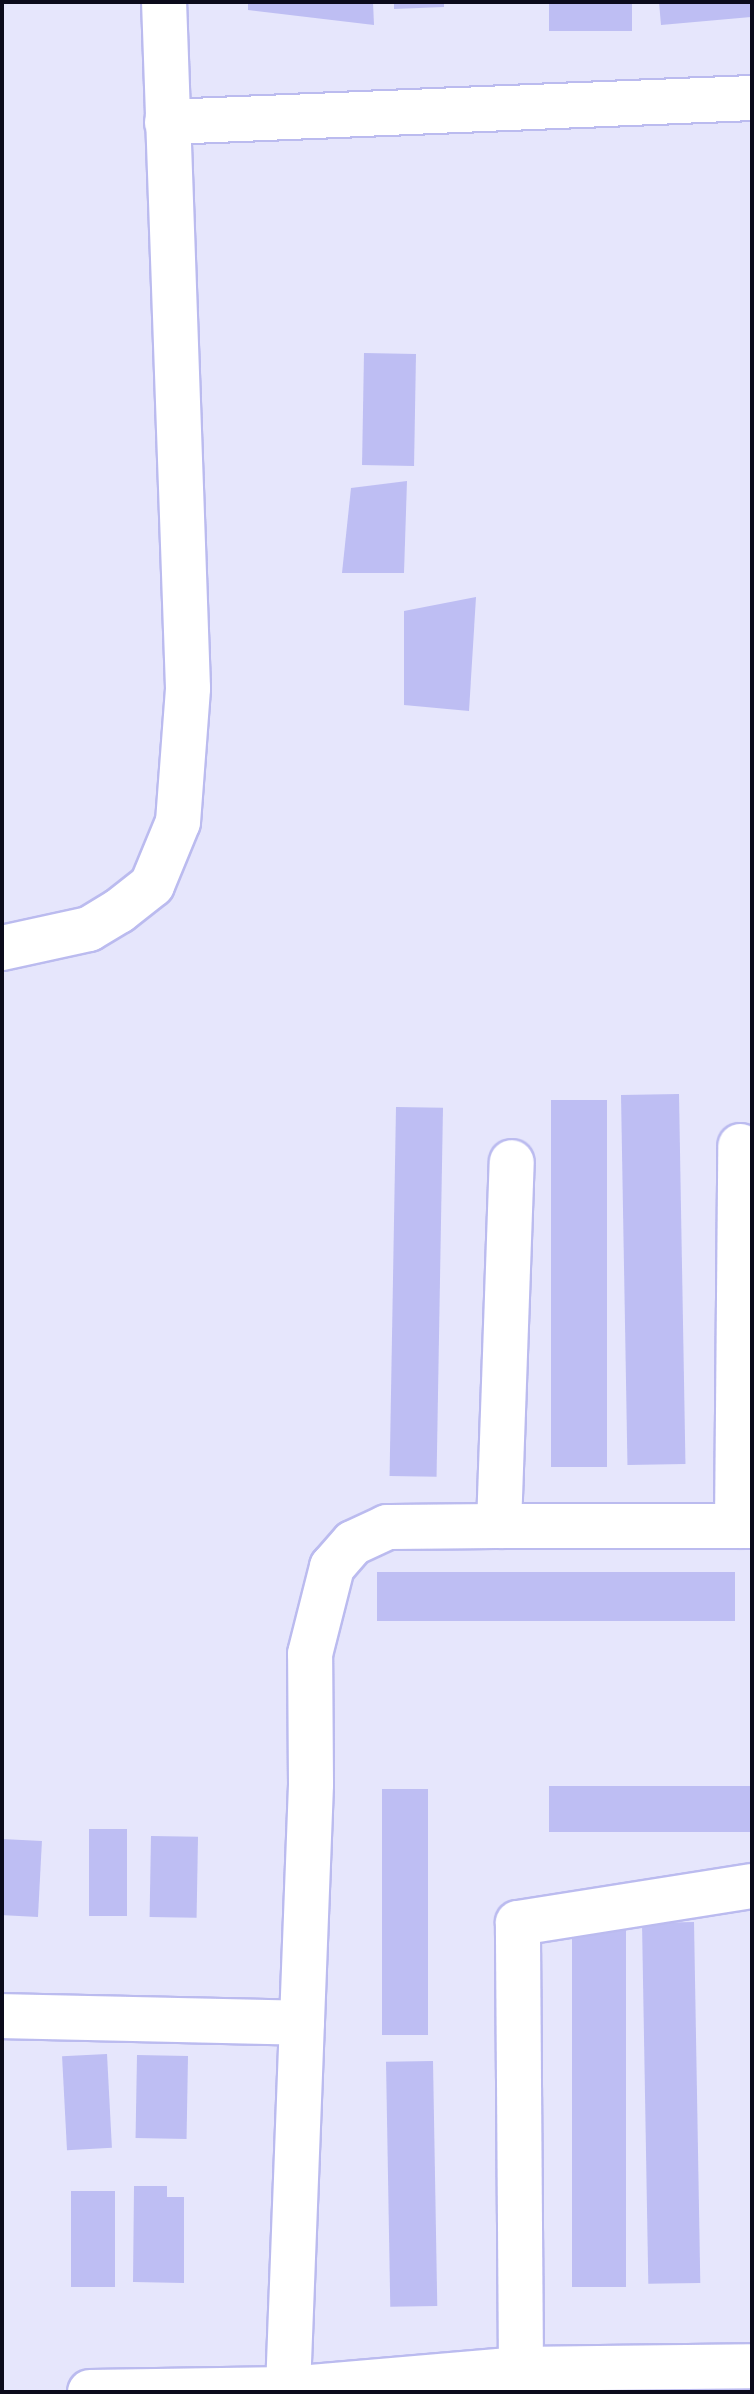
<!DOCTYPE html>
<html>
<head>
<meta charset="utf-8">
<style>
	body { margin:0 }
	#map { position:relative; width:754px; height:2394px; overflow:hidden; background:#e6e6fc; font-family:"Playfair Display",serif }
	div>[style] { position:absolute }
	.building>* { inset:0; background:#bebef3; transform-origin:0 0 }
	.roads { filter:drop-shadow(2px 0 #bbbbef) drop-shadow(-2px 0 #bbbbef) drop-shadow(0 2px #bbbbef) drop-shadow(0 -2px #bbbbef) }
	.minor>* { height:44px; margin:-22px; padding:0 22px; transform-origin:22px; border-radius:22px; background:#fff }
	span { translate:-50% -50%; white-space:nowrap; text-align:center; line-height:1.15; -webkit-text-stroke:6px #fff; paint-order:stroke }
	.frame { position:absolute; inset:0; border:4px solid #0b0a1b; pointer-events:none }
</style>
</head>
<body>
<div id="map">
	<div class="building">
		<i style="clip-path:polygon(248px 2px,373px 2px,374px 25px,248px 10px)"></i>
		<i style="clip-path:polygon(394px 2px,444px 2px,444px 7px,394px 9px)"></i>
		<i style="left:549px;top:2px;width:83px;height:29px"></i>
		<i style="clip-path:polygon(659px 2px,751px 2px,751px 17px,661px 25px)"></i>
		<i style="left:364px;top:353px;width:52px;height:112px;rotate:1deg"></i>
		<i style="clip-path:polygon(407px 481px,404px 573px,342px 573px,351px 488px)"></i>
		<i style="clip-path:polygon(476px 597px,469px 711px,404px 705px,404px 611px)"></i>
		<i style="left:679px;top:1094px;width:370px;height:58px;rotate:89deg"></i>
		<i style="left:551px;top:1100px;width:56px;height:367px"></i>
		<i style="left:396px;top:1107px;width:47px;height:369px;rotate:1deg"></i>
		<i style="left:735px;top:1572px;width:49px;height:358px;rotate:90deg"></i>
		<i style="left:549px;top:1786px;width:203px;height:46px"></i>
		<i style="left:382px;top:1789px;width:46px;height:246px"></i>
		<i style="left:89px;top:1829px;width:38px;height:87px"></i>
		<i style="left:151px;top:1836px;width:47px;height:81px;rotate:1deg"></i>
		<i style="left:2px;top:1839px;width:40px;height:76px;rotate:3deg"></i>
		<i style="left:694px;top:1922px;width:361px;height:52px;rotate:89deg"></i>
		<i style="left:572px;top:1927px;width:54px;height:360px"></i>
		<i style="left:107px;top:2054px;width:94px;height:45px;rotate:87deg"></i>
		<i style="left:137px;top:2055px;width:51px;height:83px;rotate:1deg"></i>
		<i style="left:433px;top:2061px;width:245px;height:47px;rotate:89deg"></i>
		<i style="clip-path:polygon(134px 2186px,167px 2186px,167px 2197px,184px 2197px,184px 2283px,133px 2282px)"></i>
		<i style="left:115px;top:2191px;width:96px;height:44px;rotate:90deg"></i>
	</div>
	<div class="roads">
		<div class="minor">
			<i style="left:167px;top:122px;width:585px;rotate:-2.35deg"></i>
			<i style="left:2px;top:948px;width:89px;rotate:-12.3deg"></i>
			<i style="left:89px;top:929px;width:35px;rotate:-31deg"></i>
			<i style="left:119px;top:911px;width:42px;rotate:-38.2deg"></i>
			<i style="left:152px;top:885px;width:68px;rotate:-67.6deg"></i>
			<i style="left:178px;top:822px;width:134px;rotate:-85.7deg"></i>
			<i style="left:188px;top:688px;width:686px;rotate:-92deg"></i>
			<i style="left:499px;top:1526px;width:253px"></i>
			<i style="left:737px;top:1526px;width:380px;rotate:-89.5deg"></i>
			<i style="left:2px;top:2016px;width:300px;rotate:1.3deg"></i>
			<i style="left:521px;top:2369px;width:446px;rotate:-90.4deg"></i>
			<i style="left:518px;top:1923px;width:237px;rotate:-9deg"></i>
			<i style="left:288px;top:2389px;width:605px;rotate:-87.82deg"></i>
			<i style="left:311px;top:1784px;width:130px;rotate:-90.4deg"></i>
			<i style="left:310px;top:1654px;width:90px;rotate:-75.8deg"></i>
			<i style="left:332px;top:1567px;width:32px;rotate:-49deg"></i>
			<i style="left:353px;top:1543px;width:38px;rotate:-25deg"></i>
			<i style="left:387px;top:1527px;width:112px;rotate:-0.5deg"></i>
			<i style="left:499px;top:1526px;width:364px;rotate:-88deg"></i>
			<i style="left:90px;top:2392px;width:198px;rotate:-0.9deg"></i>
			<i style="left:288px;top:2389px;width:234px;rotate:-4.9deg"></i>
			<i style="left:521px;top:2369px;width:231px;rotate:-0.7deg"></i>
		</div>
	</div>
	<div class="frame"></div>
</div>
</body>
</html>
